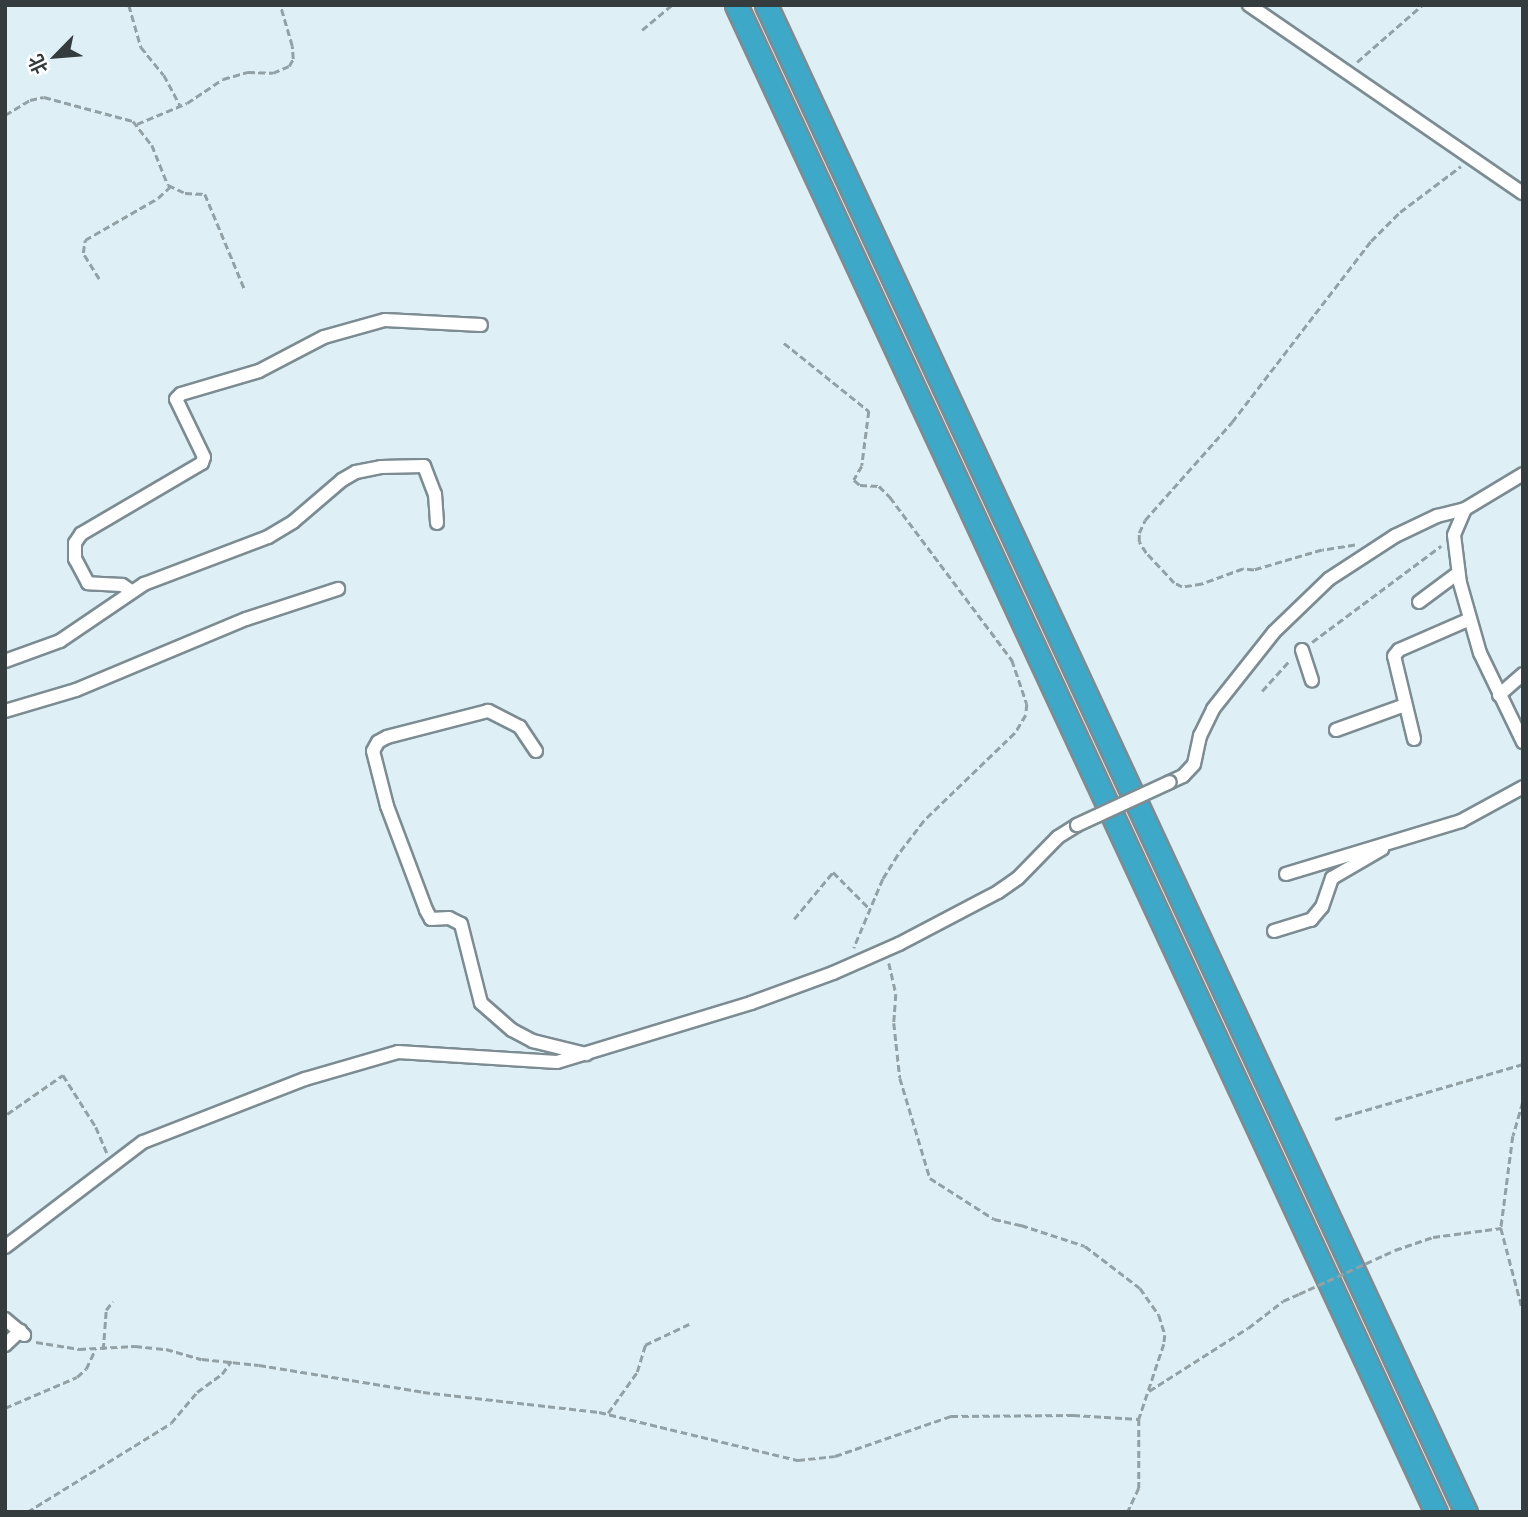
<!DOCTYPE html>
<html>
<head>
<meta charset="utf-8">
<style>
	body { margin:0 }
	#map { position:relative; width:1528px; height:1517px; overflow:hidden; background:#def0f6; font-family:"Playfair Display","Noto Sans SC",serif }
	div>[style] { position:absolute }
	.path>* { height:2.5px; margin-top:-1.25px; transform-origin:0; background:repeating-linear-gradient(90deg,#93a1a5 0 7px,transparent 0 10.5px) }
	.roads { filter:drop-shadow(2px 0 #7c8c92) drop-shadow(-2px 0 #7c8c92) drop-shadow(0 2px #7c8c92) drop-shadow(0 -2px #7c8c92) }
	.street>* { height:12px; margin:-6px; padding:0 6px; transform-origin:6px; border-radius:6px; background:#fff }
	.highway>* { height:21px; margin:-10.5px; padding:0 10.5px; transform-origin:10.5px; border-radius:10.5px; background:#3da8c7 }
	.path-bridge>* { height:2.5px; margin-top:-1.25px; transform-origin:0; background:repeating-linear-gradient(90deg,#93a1a5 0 7px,transparent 0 10.5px) }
	.bridges { filter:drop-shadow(2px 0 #7c8c92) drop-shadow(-2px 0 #7c8c92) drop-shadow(0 2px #7c8c92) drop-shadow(0 -2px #7c8c92) }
	.street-bridge>* { height:12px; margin:-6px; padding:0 6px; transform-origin:6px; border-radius:6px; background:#fff }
	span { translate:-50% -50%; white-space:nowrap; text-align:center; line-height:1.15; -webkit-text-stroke:7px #fff; paint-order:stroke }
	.frame { position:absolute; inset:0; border:7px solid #353c3e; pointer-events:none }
	.north { position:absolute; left:21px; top:21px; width:70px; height:70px; -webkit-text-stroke:5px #fff; paint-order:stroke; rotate:245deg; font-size:19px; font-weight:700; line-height:28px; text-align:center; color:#353c3e }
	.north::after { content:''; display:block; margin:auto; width:24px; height:32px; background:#353c3e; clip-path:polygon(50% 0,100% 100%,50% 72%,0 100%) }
</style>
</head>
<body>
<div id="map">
	<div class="path">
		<i style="left:129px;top:5px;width:44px;rotate:74.1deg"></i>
		<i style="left:141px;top:47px;width:36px;rotate:51deg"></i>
		<i style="left:164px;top:75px;width:34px;rotate:62deg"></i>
		<i style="left:642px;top:30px;width:39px;rotate:-40deg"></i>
		<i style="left:1357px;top:62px;width:86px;rotate:-41.2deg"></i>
		<i style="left:5px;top:115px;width:29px;rotate:-31deg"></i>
		<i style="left:30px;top:100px;width:14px;rotate:-12deg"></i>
		<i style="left:44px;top:97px;width:92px;rotate:15.1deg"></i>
		<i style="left:133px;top:121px;width:31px;rotate:52deg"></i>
		<i style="left:152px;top:145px;width:43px;rotate:68.2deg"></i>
		<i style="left:168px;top:185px;width:19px;rotate:25deg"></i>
		<i style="left:185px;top:193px;width:20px;rotate:3deg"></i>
		<i style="left:205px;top:194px;width:104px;rotate:67.4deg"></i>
		<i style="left:137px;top:124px;width:54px;rotate:-22.8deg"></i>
		<i style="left:187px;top:103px;width:43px;rotate:-33.7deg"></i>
		<i style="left:223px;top:79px;width:26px;rotate:-16deg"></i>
		<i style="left:248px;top:72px;width:25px;rotate:2deg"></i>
		<i style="left:273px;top:73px;width:17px;rotate:-24deg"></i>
		<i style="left:289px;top:66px;width:8px;rotate:-60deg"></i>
		<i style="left:293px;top:59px;width:13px;rotate:-94deg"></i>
		<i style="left:292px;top:46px;width:43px;rotate:-106.3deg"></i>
		<i style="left:99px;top:279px;width:31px;rotate:-122deg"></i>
		<i style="left:83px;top:253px;width:13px;rotate:-81deg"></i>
		<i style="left:85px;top:240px;width:84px;rotate:-29.9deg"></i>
		<i style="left:158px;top:198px;width:16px;rotate:-43deg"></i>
		<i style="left:784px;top:343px;width:109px;rotate:38.7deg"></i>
		<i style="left:869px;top:411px;width:55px;rotate:97.3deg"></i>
		<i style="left:862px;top:466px;width:16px;rotate:120deg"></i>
		<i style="left:854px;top:480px;width:8px;rotate:40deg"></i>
		<i style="left:860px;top:485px;width:19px;rotate:3deg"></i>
		<i style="left:879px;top:486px;width:16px;rotate:45deg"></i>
		<i style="left:890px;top:497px;width:204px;rotate:53.2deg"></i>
		<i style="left:1012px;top:660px;width:46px;rotate:71.2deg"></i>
		<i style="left:1027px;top:704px;width:11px;rotate:95deg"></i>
		<i style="left:1026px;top:715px;width:21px;rotate:121deg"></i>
		<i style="left:1015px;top:733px;width:127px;rotate:136deg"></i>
		<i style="left:924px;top:821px;width:43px;rotate:127.4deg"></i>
		<i style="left:898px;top:855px;width:28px;rotate:122deg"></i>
		<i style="left:883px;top:879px;width:75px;rotate:112.8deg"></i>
		<i style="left:1355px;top:545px;width:33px;rotate:171deg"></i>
		<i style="left:1322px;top:550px;width:71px;rotate:163.6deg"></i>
		<i style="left:1254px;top:570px;width:11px;rotate:-175deg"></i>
		<i style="left:1243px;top:569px;width:44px;rotate:159.9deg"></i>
		<i style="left:1202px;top:584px;width:20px;rotate:171deg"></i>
		<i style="left:1182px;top:587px;width:9px;rotate:-153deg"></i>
		<i style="left:1174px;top:583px;width:41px;rotate:-133deg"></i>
		<i style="left:1146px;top:553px;width:13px;rotate:-122deg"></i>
		<i style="left:1139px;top:542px;width:9px;rotate:-90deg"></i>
		<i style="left:1139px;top:533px;width:14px;rotate:-65deg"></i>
		<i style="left:1145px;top:520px;width:131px;rotate:-48.4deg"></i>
		<i style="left:1232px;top:422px;width:228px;rotate:-52.5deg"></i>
		<i style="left:1371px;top:241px;width:41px;rotate:-45deg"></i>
		<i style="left:1400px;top:212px;width:76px;rotate:-37deg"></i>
		<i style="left:1312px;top:642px;width:161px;rotate:-36.7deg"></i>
		<i style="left:1262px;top:691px;width:42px;rotate:-47.9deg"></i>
		<i style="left:794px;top:919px;width:61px;rotate:-50.3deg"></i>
		<i style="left:833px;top:872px;width:52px;rotate:45deg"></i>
		<i style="left:889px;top:963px;width:32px;rotate:77deg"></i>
		<i style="left:896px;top:994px;width:29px;rotate:94deg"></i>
		<i style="left:894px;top:1023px;width:55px;rotate:83.8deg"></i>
		<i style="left:900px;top:1078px;width:104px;rotate:73.3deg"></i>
		<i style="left:930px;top:1178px;width:76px;rotate:32.6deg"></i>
		<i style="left:994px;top:1219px;width:28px;rotate:13deg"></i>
		<i style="left:1021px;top:1225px;width:67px;rotate:18.2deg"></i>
		<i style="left:1085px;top:1246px;width:69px;rotate:37.4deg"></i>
		<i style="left:1140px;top:1288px;width:33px;rotate:55deg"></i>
		<i style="left:1159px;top:1315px;width:21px;rotate:73deg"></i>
		<i style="left:1165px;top:1335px;width:9px;rotate:96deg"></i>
		<i style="left:1164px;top:1344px;width:79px;rotate:108.4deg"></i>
		<i style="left:1139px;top:1419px;width:69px;rotate:90deg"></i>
		<i style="left:1139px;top:1488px;width:26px;rotate:115deg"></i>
		<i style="left:1523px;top:1102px;width:35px;rotate:106deg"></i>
		<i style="left:1513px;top:1136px;width:93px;rotate:97.4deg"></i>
		<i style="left:1501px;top:1228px;width:86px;rotate:75.2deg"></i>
		<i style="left:7px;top:1114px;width:68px;rotate:-34.9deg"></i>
		<i style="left:63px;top:1075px;width:62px;rotate:57.6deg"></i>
		<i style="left:96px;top:1127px;width:28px;rotate:67deg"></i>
		<i style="left:1335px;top:1119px;width:196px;rotate:-16.3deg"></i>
		<i style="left:1395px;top:1250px;width:40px;rotate:-18.9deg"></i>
		<i style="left:1433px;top:1237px;width:69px;rotate:-7.5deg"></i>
		<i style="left:36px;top:1342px;width:44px;rotate:9.2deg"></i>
		<i style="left:79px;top:1349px;width:56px;rotate:-3.1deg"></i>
		<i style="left:135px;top:1346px;width:31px;rotate:6deg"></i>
		<i style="left:166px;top:1349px;width:37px;rotate:16deg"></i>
		<i style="left:202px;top:1359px;width:57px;rotate:6deg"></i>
		<i style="left:259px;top:1365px;width:166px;rotate:9.3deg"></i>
		<i style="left:423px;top:1392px;width:177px;rotate:6.5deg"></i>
		<i style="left:599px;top:1412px;width:205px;rotate:13.6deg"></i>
		<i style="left:798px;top:1460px;width:37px;rotate:-6deg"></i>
		<i style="left:835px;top:1456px;width:123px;rotate:-19deg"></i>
		<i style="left:951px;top:1416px;width:122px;rotate:-0.5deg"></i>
		<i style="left:1073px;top:1415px;width:66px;rotate:3.5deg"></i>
		<i style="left:103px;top:1350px;width:40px;rotate:-85.7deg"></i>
		<i style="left:106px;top:1310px;width:11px;rotate:-52deg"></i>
		<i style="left:1149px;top:1391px;width:117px;rotate:-32.5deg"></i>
		<i style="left:1248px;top:1328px;width:44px;rotate:-37.6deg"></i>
		<i style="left:1283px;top:1301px;width:17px;rotate:-24deg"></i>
		<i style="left:5px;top:1408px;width:78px;rotate:-23.3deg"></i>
		<i style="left:77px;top:1377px;width:12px;rotate:-42deg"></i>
		<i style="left:86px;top:1369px;width:21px;rotate:-65deg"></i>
		<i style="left:608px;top:1413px;width:50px;rotate:-54.7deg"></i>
		<i style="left:637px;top:1372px;width:28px;rotate:-73deg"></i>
		<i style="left:645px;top:1345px;width:49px;rotate:-25.5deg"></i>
		<i style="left:27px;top:1512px;width:169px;rotate:-31.7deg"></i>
		<i style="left:171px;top:1423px;width:40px;rotate:-50deg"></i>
		<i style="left:197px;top:1392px;width:31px;rotate:-36deg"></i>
		<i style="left:222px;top:1374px;width:16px;rotate:-55deg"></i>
	</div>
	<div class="roads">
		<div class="street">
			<i style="left:1249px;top:5px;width:332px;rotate:34.5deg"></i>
			<i style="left:1465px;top:509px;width:28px;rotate:113deg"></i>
			<i style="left:1454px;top:535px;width:48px;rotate:82.9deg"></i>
			<i style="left:1460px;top:583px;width:73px;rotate:74.1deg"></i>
			<i style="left:1480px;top:653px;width:99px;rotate:64.2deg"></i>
			<i style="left:131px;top:591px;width:11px;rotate:-146deg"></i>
			<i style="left:122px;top:585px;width:34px;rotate:-177deg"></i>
			<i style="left:88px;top:583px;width:27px;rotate:-118deg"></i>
			<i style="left:75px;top:559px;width:16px;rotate:-90deg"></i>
			<i style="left:75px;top:543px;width:11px;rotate:-56deg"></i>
			<i style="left:81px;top:534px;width:140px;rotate:-30.4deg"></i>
			<i style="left:202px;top:463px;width:6px;rotate:-72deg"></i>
			<i style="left:204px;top:457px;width:64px;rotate:-115.8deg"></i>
			<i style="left:176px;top:399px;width:7px;rotate:-45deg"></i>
			<i style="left:181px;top:394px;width:81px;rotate:-16.4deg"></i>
			<i style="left:259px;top:371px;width:73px;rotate:-27.6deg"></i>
			<i style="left:324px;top:337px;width:63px;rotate:-15.6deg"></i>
			<i style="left:385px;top:320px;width:96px;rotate:3deg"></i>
			<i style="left:1419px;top:602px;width:49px;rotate:-36.6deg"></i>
			<i style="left:1302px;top:650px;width:32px;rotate:72deg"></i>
			<i style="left:5px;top:661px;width:59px;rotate:-20deg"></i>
			<i style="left:60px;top:641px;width:102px;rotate:-34.2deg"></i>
			<i style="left:144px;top:584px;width:133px;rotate:-20.8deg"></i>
			<i style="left:268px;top:537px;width:29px;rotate:-31deg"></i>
			<i style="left:293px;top:522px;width:65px;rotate:-40.6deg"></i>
			<i style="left:342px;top:480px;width:16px;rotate:-30deg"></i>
			<i style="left:356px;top:472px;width:25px;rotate:-11deg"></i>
			<i style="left:381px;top:467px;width:43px;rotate:-1.3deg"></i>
			<i style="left:424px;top:466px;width:30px;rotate:69deg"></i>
			<i style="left:435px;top:494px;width:29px;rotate:86deg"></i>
			<i style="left:1499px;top:695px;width:32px;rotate:-41deg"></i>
			<i style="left:5px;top:711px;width:74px;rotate:-16.5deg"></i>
			<i style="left:76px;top:690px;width:184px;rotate:-22.7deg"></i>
			<i style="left:246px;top:619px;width:97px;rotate:-18.1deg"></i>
			<i style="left:1336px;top:730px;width:73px;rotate:-19.9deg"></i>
			<i style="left:1414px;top:739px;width:85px;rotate:-103.5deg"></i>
			<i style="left:1394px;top:656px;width:8px;rotate:-50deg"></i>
			<i style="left:1399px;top:650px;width:77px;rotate:-23.6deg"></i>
			<i style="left:536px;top:751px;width:29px;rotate:-124deg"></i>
			<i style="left:520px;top:727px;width:36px;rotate:-153deg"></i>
			<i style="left:488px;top:711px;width:104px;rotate:165.6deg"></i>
			<i style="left:387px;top:737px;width:10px;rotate:151deg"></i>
			<i style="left:378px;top:742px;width:10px;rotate:119deg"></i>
			<i style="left:373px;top:751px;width:57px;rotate:75.7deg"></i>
			<i style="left:387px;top:806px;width:111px;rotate:69.4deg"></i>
			<i style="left:426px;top:910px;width:10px;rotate:61deg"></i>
			<i style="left:431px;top:919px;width:18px;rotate:-3deg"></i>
			<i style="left:449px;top:918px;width:13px;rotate:27deg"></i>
			<i style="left:461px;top:924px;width:81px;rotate:75.8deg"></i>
			<i style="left:481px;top:1003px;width:41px;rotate:41.1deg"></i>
			<i style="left:512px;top:1030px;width:24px;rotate:28deg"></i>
			<i style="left:533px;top:1041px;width:55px;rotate:13.8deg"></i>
			<i style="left:1170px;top:782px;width:14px;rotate:-25deg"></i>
			<i style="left:1183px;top:776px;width:16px;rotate:-47deg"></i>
			<i style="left:1194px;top:764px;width:29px;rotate:-78deg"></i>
			<i style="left:1200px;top:736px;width:30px;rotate:-64deg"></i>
			<i style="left:1213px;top:709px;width:98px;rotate:-51.6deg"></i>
			<i style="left:1274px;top:632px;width:76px;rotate:-43.9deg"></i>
			<i style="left:1329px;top:579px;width:79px;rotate:-33.1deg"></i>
			<i style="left:1395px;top:536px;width:47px;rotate:-25.5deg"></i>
			<i style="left:1437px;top:516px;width:29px;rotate:-14deg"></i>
			<i style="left:1465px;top:509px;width:68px;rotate:-31.1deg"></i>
			<i style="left:1286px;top:874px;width:183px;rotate:-16.8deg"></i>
			<i style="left:1461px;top:821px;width:71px;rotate:-28.7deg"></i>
			<i style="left:1274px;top:931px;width:39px;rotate:-17deg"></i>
			<i style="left:1311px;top:920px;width:17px;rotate:-50deg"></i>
			<i style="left:1322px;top:907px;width:31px;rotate:-71deg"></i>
			<i style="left:1332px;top:878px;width:58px;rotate:-30.1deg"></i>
			<i style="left:5px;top:1247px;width:173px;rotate:-37.3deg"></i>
			<i style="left:143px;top:1142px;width:174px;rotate:-21.3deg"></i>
			<i style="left:305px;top:1079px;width:97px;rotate:-16.2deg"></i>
			<i style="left:398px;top:1052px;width:159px;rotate:3.6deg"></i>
			<i style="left:557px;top:1062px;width:203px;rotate:-16.9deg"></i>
			<i style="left:751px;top:1003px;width:87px;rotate:-20.1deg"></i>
			<i style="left:833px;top:973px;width:72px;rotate:-23.7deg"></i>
			<i style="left:899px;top:944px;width:112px;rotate:-27.7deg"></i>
			<i style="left:998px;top:892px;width:24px;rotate:-35deg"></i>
			<i style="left:1018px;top:878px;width:57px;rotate:-45.7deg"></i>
			<i style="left:1058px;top:837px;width:22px;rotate:-32deg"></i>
			<i style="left:5px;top:1319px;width:25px;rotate:40deg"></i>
			<i style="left:5px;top:1345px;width:21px;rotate:-43deg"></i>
		</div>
		<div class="highway">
			<i style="left:736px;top:5px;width:1662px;rotate:65.09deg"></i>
			<i style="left:766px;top:5px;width:1662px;rotate:65.09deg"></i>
		</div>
	</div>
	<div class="path-bridge">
		<i style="left:1299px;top:1294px;width:106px;rotate:-24.6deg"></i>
	</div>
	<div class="bridges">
		<div class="street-bridge">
			<i style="left:1077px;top:825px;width:102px;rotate:-24.8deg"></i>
		</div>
	</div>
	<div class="frame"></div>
	<div class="north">北</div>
</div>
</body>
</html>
